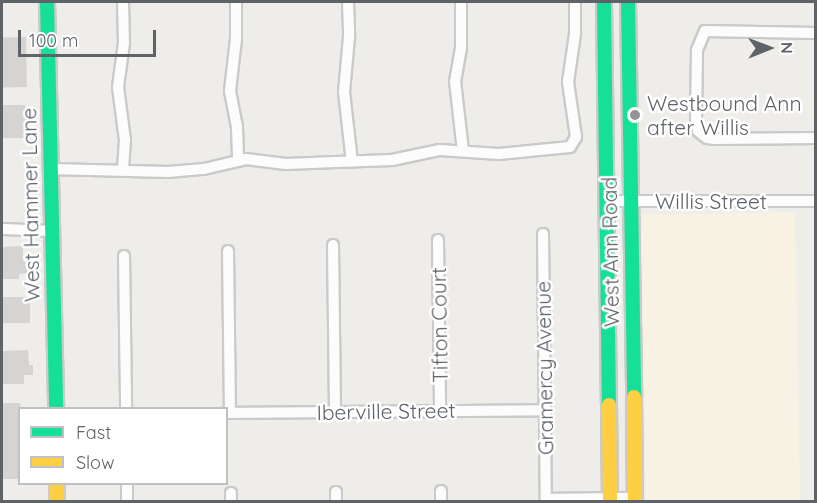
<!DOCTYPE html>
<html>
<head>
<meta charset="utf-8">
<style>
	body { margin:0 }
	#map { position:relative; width:817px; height:503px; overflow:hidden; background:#efede9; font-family:Quicksand,sans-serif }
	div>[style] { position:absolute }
	.commercial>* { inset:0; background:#f8f2e4; transform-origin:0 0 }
	.building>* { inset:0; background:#d5d4d2; transform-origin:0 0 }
	.roads { filter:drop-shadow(2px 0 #cacaca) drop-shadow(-2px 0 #cacaca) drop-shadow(0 2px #cacaca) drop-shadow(0 -2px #cacaca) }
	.street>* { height:10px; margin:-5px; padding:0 5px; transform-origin:5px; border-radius:5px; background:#fdfcfc }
	.fast>* { height:14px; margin:-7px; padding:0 7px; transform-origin:7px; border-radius:7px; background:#16e098 }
	.slow>* { height:14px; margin:-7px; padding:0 7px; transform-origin:7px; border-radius:7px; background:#ffcf43 }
	.dots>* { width:16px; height:16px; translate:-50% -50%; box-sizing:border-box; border:3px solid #fff; border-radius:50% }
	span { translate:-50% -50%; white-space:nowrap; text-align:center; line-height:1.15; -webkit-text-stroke:5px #fff; paint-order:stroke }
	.poi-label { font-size:21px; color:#5e6368 }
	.left { translate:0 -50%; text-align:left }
	.street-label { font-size:21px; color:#5e6368 }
	.frame { position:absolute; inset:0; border:3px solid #5e6368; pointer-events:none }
	.legend { position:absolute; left:18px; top:407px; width:210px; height:78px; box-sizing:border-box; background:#fff; border:2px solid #bfc1c3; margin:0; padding:8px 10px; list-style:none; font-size:18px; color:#5e6368 }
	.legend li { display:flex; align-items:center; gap:12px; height:30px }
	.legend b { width:30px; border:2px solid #bfc1c3 }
	.north { position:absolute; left:739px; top:18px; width:60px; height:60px; -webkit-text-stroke:4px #fff; paint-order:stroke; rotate:89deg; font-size:16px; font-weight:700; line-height:24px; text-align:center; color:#5e6368 }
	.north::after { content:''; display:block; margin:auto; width:21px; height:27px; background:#5e6368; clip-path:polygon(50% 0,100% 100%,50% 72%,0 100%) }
	.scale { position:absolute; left:18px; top:30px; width:138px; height:27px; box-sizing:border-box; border:3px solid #5e6368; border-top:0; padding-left:8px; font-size:18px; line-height:21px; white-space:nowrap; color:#5e6368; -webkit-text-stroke:4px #fff; paint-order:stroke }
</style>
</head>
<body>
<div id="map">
	<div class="commercial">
		<i style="left:795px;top:212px;width:289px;height:154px;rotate:89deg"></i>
	</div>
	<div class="building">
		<i style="left:26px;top:37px;width:50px;height:24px;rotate:89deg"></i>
		<i style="clip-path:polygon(2px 105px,25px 105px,29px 124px,24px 124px,24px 138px,2px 138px)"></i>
		<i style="clip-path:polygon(23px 246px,23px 259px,24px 262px,31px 262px,31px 273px,19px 274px,19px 279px,2px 279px,2px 247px)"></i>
		<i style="left:30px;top:297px;width:26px;height:28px;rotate:90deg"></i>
		<i style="clip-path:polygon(28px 350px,29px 365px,33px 365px,33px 375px,24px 375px,24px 384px,2px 384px,2px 351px)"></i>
		<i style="left:2px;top:403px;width:18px;height:76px"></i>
	</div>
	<div class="roads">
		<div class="street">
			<i style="left:123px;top:2px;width:41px;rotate:88.6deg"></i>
			<i style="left:124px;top:43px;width:44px;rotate:97.8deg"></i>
			<i style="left:118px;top:87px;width:53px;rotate:82.5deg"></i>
			<i style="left:125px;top:140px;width:30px;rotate:94deg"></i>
			<i style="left:236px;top:2px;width:37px;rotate:90deg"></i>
			<i style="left:236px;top:39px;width:52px;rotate:96.6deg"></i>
			<i style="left:230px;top:91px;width:37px;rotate:79deg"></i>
			<i style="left:237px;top:127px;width:34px;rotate:88deg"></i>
			<i style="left:348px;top:2px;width:35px;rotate:88deg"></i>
			<i style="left:349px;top:37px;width:55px;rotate:95.2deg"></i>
			<i style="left:344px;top:92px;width:70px;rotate:83.5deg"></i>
			<i style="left:461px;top:2px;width:46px;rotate:90deg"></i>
			<i style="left:461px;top:48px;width:34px;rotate:100deg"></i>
			<i style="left:455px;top:81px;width:70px;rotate:83.5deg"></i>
			<i style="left:816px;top:33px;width:111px;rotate:-179deg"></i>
			<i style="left:705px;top:31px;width:21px;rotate:113deg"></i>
			<i style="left:697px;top:50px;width:73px;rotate:90.8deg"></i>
			<i style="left:696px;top:123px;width:8px;rotate:76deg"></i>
			<i style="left:698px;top:131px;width:11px;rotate:38deg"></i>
			<i style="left:707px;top:138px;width:7px;rotate:8deg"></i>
			<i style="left:714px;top:139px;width:102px;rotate:-0.6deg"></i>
			<i style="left:51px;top:169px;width:117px;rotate:1.5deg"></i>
			<i style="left:168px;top:172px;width:36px;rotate:-5deg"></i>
			<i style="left:204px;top:169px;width:43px;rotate:-13.4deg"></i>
			<i style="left:246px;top:159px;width:40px;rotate:7.1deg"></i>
			<i style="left:286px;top:164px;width:50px;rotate:-2.3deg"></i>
			<i style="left:336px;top:162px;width:56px;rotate:-2deg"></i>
			<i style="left:392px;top:160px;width:49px;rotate:-11.8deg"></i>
			<i style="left:440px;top:150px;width:59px;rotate:3.9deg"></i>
			<i style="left:499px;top:154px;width:71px;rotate:-5.6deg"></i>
			<i style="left:570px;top:147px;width:12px;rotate:-59deg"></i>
			<i style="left:576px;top:137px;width:56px;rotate:-98.3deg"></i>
			<i style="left:568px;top:82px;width:49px;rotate:-81.7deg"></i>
			<i style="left:575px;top:34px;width:32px;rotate:-90deg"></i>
			<i style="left:606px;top:201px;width:210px"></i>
			<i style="left:2px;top:229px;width:50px;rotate:2.3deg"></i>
			<i style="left:543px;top:234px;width:268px;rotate:89.4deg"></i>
			<i style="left:438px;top:240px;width:171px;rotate:89.3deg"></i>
			<i style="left:333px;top:245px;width:167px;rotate:89.3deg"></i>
			<i style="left:228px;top:251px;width:162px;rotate:89.3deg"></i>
			<i style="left:124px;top:256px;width:152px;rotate:89.2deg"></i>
			<i style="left:226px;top:413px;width:319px;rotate:-0.5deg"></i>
			<i style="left:127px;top:484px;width:18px;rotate:90deg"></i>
			<i style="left:441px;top:491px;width:11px;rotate:90deg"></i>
			<i style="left:336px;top:492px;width:10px;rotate:90deg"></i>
			<i style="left:231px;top:493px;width:9px;rotate:90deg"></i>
			<i style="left:546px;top:499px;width:88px;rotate:-0.7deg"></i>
		</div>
		<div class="fast">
			<i style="left:47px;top:2px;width:406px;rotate:88.7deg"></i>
			<i style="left:604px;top:2px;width:403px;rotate:89.3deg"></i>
			<i style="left:628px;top:2px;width:395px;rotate:89.1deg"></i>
		</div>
		<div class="slow">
			<i style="left:634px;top:397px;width:105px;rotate:89.5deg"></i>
			<i style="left:609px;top:405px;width:97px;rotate:89.4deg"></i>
			<i style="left:57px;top:484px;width:18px;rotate:90deg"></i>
		</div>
	</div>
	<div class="dots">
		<i style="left:635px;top:115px;background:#919395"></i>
	</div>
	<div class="poi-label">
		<span class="left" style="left:647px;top:115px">Westbound Ann<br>after Willis</span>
	</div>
	<div class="street-label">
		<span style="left:711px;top:201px">Willis Street</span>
		<span style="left:30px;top:205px;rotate:-91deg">West Hammer Lane</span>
		<span style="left:610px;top:252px;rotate:-91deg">West Ann Road</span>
		<span style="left:439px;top:325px;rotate:-91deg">Tifton Court</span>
		<span style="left:544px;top:368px;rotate:-91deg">Gramercy Avenue</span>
		<span style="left:386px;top:411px;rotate:-1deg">Iberville Street</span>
	</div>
	<div class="frame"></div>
	<ul class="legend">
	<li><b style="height:8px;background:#16e098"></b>Fast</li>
	<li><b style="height:8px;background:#ffcf43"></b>Slow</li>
	</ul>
	<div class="north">N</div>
	<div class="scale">100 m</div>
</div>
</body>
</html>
